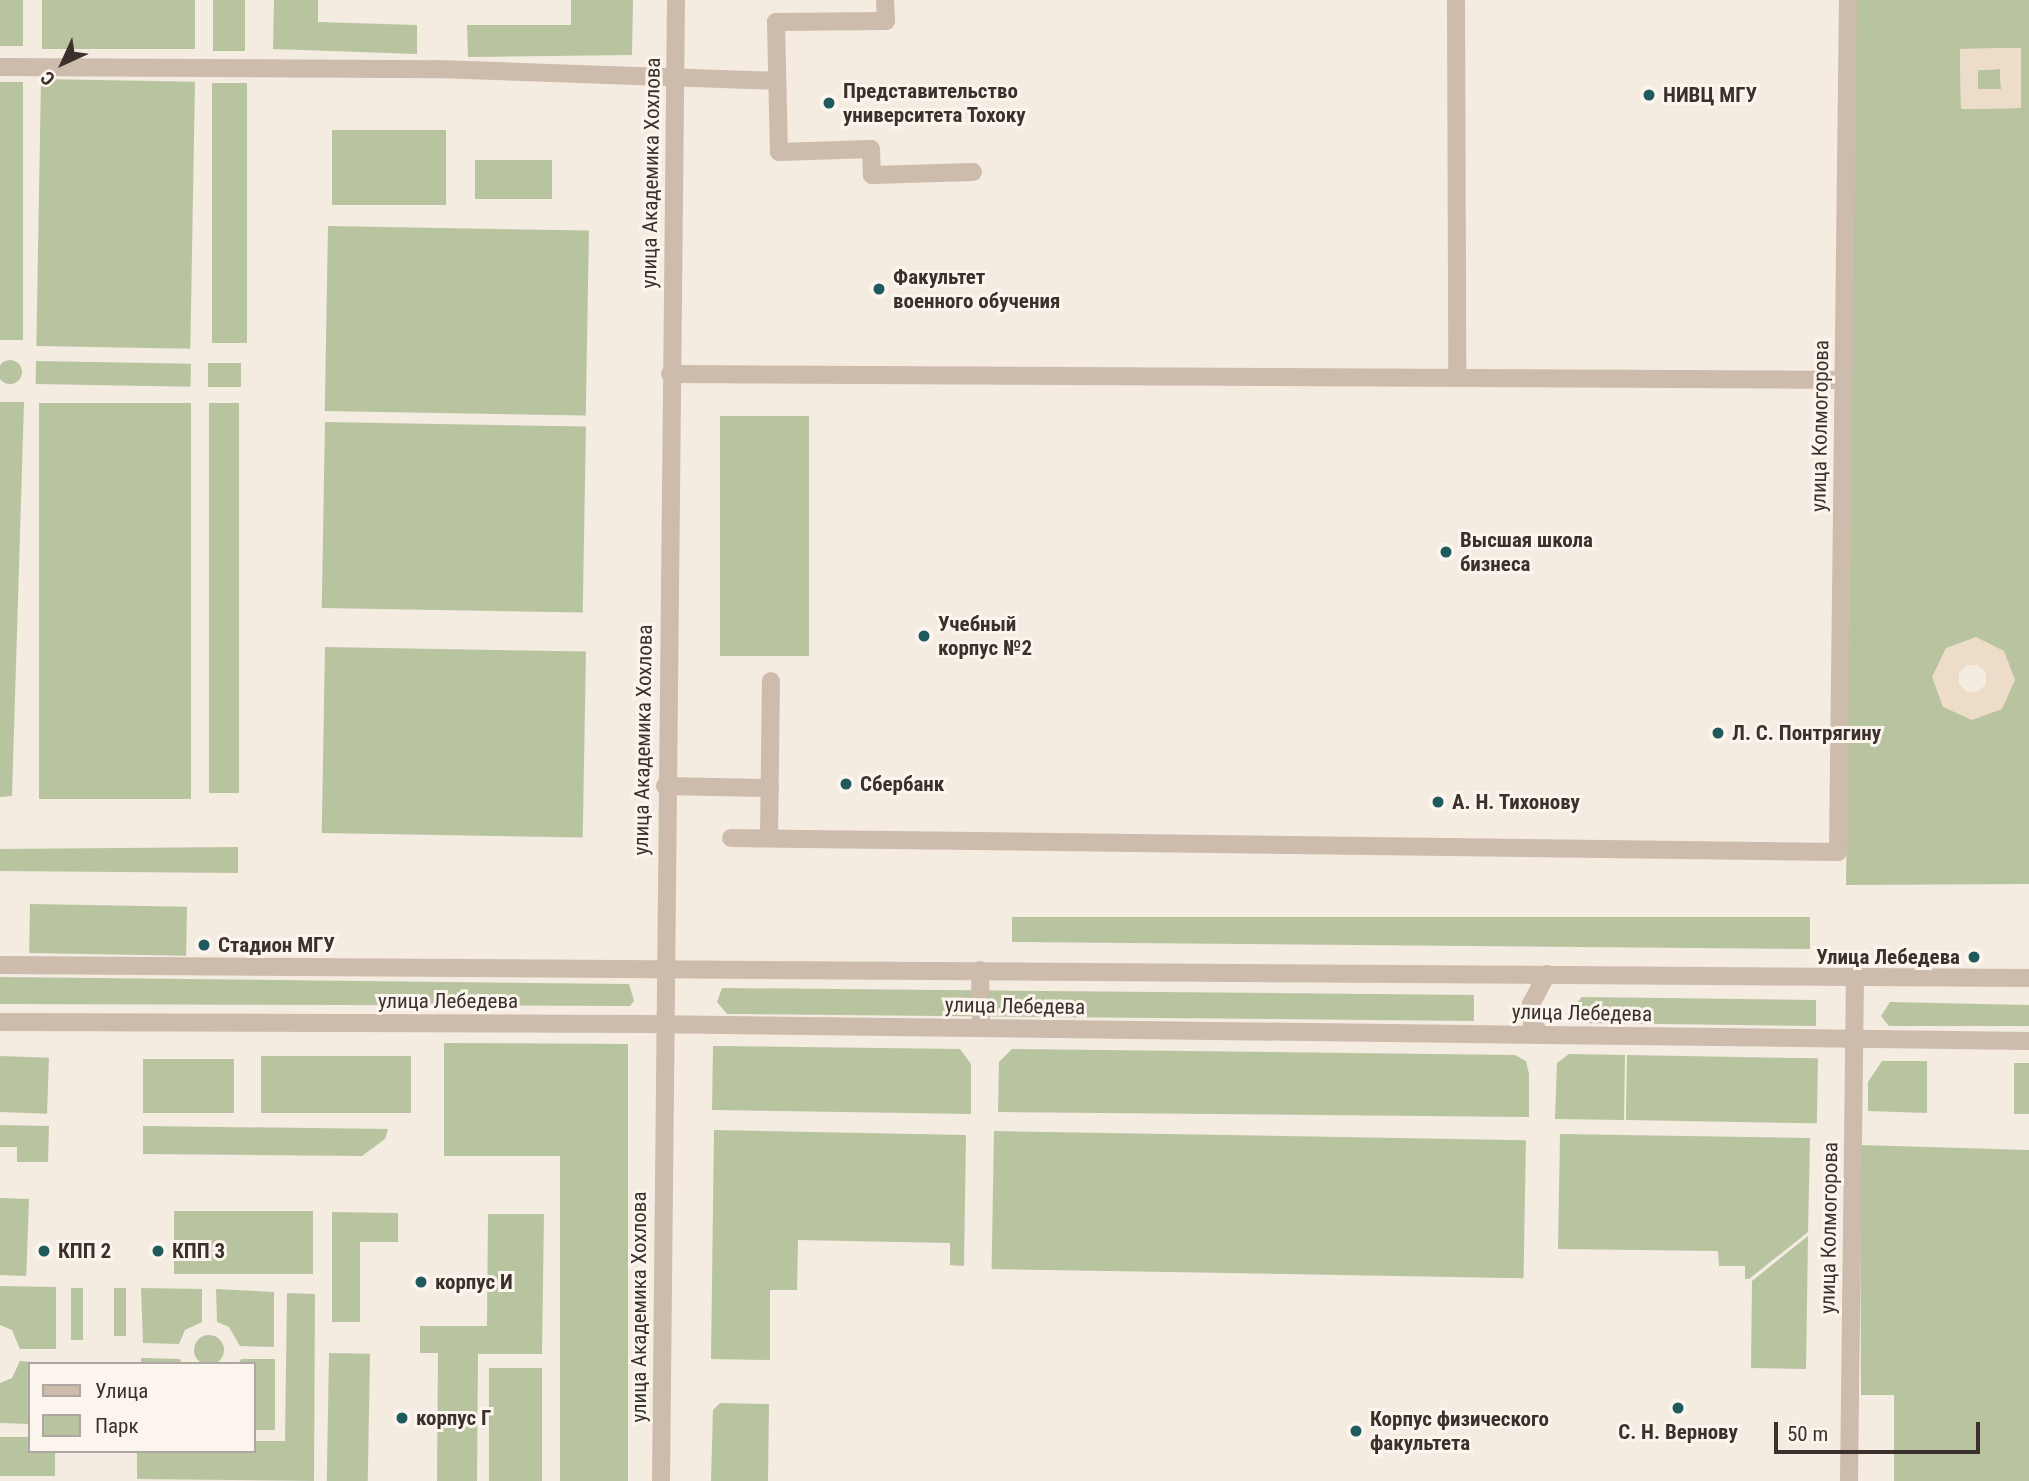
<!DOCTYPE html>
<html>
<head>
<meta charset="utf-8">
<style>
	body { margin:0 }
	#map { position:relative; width:2029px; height:1481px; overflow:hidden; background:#f4ebe1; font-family:"Roboto Condensed",sans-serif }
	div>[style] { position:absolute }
	.green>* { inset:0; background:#b8c4a0; transform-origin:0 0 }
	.round { border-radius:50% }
	.plaza>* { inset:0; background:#ecdcc8 }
	.minor>* { height:18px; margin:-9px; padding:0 9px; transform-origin:9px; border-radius:9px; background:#cdbbac }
	.dots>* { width:19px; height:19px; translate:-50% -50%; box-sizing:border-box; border:4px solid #fbf5ee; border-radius:50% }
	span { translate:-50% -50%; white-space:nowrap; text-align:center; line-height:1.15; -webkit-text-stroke:6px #fbf5ee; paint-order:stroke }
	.poi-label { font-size:21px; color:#3b302b; font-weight:700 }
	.left { translate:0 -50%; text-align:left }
	.right { translate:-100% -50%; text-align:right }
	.street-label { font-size:21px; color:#3b302b }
	.legend { position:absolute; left:28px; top:1362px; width:228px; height:91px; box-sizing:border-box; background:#fbf5ee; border:2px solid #aea6a0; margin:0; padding:9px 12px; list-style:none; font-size:21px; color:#3b302b }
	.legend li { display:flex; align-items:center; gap:14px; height:35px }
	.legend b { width:35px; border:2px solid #aea6a0 }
	.north { position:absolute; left:28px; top:28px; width:70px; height:70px; -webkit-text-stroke:5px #fbf5ee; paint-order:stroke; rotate:225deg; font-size:19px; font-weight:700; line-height:28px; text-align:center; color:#3b302b }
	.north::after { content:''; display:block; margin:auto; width:24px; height:32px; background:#3b302b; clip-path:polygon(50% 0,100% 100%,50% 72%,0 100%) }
	.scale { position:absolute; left:1774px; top:1422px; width:206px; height:32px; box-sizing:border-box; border:4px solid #3b302b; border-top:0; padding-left:9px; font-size:21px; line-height:24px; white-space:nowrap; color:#3b302b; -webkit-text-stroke:5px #fbf5ee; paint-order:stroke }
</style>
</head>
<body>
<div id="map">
	<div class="green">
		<i style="left:0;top:0;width:23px;height:46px"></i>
		<i style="left:42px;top:0;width:153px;height:49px"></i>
		<i style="left:213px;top:0;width:32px;height:51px"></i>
		<i style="clip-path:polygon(274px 0,318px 0,318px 22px,417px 25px,417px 54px,273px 49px)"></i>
		<i style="clip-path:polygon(571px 0,633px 0,632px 55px,468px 57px,467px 25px,571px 25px)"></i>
		<i style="clip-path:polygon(evenodd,1856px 0,2029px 0,2029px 884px,1846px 885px,1856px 0,2021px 48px,2021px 108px,1961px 109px,1960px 49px,2021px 48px,1856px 0,1946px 648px,2015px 680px,1943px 707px,1946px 648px)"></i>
		<i style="left:2000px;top:69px;width:20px;height:23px;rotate:87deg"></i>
		<i style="left:41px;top:79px;width:154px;height:267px;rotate:1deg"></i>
		<i style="left:0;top:82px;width:23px;height:258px"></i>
		<i style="left:212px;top:83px;width:35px;height:260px"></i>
		<i style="left:332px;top:130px;width:114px;height:75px"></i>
		<i style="left:475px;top:160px;width:77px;height:39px"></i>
		<i style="left:328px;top:226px;width:261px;height:185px;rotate:1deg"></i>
		<i class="round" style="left:-2px;top:360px;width:24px;height:24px"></i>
		<i style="left:36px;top:361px;width:155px;height:23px;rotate:1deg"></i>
		<i style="left:241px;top:363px;width:24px;height:33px;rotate:90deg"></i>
		<i style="clip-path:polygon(0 402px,24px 402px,12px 796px,0 797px)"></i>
		<i style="left:39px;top:403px;width:152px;height:396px"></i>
		<i style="left:209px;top:403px;width:30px;height:390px"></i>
		<i style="left:720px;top:416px;width:89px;height:240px"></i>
		<i style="left:325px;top:422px;width:261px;height:186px;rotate:1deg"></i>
		<i style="left:325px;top:647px;width:261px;height:186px;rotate:1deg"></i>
		<i style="clip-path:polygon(238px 847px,238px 873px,0 871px,0 849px)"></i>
		<i style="left:30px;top:904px;width:157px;height:49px;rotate:1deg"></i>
		<i style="clip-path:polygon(1012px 917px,1810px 917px,1810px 949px,1012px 942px)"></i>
		<i style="clip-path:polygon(0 977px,629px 984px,634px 1001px,630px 1006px,0 1004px)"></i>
		<i style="clip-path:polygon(722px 988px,1474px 995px,1474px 1021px,727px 1014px,717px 1002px)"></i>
		<i style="clip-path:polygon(1582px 997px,1816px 1000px,1816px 1026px,1582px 1023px,1570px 1010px)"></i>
		<i style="clip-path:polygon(1890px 1002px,2029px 1005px,2029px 1026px,1889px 1026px,1881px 1016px)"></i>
		<i style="clip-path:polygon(444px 1043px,628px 1044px,628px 1481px,560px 1481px,560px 1156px,444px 1156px)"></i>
		<i style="clip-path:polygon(713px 1046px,960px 1049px,971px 1064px,971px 1114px,712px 1110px)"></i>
		<i style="clip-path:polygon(1012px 1049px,1515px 1055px,1526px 1061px,1529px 1074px,1529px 1117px,998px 1112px,999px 1062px)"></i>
		<i style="clip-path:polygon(1569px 1054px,1625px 1055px,1624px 1120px,1555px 1119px,1557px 1063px)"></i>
		<i style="left:1627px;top:1055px;width:191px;height:65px;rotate:1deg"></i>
		<i style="left:0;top:1056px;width:49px;height:56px;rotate:2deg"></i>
		<i style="left:261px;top:1056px;width:150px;height:57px"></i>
		<i style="left:143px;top:1059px;width:91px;height:54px"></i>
		<i style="clip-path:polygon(1882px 1061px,1927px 1061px,1927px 1113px,1868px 1111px,1868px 1082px)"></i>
		<i style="left:2014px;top:1063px;width:15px;height:51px"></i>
		<i style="clip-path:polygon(0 1125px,49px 1126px,48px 1162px,17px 1162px,17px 1147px,0 1147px)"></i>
		<i style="clip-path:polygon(143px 1126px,388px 1129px,385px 1139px,362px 1156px,143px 1154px)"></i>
		<i style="clip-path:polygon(714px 1130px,966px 1135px,964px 1266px,950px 1265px,950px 1243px,798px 1240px,797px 1290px,770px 1290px,770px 1360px,711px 1359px)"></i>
		<i style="left:994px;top:1131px;width:532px;height:138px;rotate:1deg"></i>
		<i style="clip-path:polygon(1560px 1134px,1810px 1138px,1808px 1232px,1749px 1279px,1745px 1279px,1745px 1266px,1719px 1266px,1718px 1251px,1558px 1249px)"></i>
		<i style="clip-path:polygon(1860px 1145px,2029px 1150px,2029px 1481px,1894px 1481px,1894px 1395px,1861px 1395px)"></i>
		<i style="left:0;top:1198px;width:29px;height:77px;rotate:2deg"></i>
		<i style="left:174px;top:1211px;width:139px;height:63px"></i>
		<i style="clip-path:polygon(332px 1212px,398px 1213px,398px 1242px,360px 1242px,360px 1322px,332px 1322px)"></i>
		<i style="clip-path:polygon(488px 1214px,544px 1214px,542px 1354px,478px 1354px,477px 1481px,437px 1481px,438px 1353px,420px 1353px,420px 1326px,487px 1326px)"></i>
		<i style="clip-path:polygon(1808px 1236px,1806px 1369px,1751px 1368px,1752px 1281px)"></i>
		<i style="clip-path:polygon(0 1286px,56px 1287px,56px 1349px,20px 1349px,12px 1330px,0 1325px)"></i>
		<i style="left:71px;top:1288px;width:12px;height:52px"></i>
		<i style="left:114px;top:1288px;width:12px;height:48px"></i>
		<i style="clip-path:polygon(141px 1288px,202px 1289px,202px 1322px,185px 1330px,179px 1344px,143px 1343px)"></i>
		<i style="clip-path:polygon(216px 1289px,274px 1292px,274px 1347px,240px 1346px,229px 1327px,217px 1322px)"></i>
		<i style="clip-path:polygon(287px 1293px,315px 1294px,314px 1481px,137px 1479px,137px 1451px,254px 1451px,254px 1441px,285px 1441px)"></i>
		<i class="round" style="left:194px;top:1335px;width:30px;height:30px"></i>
		<i style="left:329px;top:1353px;width:41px;height:128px;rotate:1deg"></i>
		<i style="clip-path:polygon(141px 1358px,180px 1359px,182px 1364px,141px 1364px)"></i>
		<i style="clip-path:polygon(241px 1359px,275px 1359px,275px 1430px,254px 1430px,254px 1364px,239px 1364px)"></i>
		<i style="clip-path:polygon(20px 1361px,56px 1364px,30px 1364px,30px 1424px,0 1423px,0 1383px,12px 1378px)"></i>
		<i style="left:489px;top:1368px;width:53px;height:113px"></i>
		<i style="clip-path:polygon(720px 1403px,769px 1404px,768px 1481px,711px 1481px,713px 1410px)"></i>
		<i style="clip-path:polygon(0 1437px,30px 1437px,30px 1451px,55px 1451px,55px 1476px,0 1476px)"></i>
	</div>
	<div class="plaza">
		<i style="clip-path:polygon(evenodd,2021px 48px,2021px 108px,1961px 109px,1960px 49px,2021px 48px,2000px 69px,2001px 89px,1978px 89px,1978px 70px,2000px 69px)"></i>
		<i style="clip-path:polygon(evenodd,1976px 637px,2004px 651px,2015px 680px,2002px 709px,1972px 720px,1943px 707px,1932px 677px,1946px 648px,1976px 637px,1966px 665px,1978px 665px,1986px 673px,1986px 684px,1978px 692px,1967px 692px,1959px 684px,1959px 673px,1966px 665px)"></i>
	</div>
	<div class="minor">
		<i style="left:885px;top:0;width:21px;rotate:87deg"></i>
		<i style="left:886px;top:21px;width:110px;rotate:179.5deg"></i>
		<i style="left:776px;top:22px;width:130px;rotate:88.7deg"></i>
		<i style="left:779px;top:152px;width:92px;rotate:-1.9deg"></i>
		<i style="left:871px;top:149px;width:26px;rotate:88deg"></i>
		<i style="left:872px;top:175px;width:101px;rotate:-1.7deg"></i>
		<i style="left:1456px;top:0;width:378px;rotate:89.8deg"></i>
		<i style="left:0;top:67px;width:437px;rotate:0.3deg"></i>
		<i style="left:437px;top:69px;width:340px;rotate:2deg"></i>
		<i style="left:670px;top:374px;width:1173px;rotate:0.29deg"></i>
		<i style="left:665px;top:786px;width:105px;rotate:1.1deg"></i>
		<i style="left:731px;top:838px;width:1107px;rotate:0.72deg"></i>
		<i style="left:1838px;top:852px;width:852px;rotate:-89.33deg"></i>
		<i style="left:769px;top:838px;width:157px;rotate:-89.3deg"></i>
		<i style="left:0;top:965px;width:2029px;rotate:0.37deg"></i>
		<i style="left:980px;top:970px;width:58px;rotate:89deg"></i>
		<i style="left:0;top:1022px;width:646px;rotate:0.18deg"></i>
		<i style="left:646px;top:1024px;width:1383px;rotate:0.7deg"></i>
		<i style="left:1541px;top:1035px;width:16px;rotate:-125deg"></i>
		<i style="left:1532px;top:1022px;width:18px;rotate:-93deg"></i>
		<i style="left:1531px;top:1004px;width:34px;rotate:-62deg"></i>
		<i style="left:661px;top:1481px;width:1481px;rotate:-89.42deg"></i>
		<i style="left:1849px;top:1481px;width:505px;rotate:-89.32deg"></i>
	</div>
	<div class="dots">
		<i style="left:1649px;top:95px;background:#1f5a5e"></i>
		<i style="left:829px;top:103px;background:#1f5a5e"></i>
		<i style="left:879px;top:289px;background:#1f5a5e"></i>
		<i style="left:1446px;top:552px;background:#1f5a5e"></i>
		<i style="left:924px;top:636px;background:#1f5a5e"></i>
		<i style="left:1718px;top:733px;background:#1f5a5e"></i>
		<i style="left:846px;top:784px;background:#1f5a5e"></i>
		<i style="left:1438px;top:802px;background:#1f5a5e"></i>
		<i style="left:204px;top:945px;background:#1f5a5e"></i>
		<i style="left:1974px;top:957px;background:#1f5a5e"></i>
		<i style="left:44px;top:1251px;background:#1f5a5e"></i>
		<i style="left:158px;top:1251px;background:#1f5a5e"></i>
		<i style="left:421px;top:1282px;background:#1f5a5e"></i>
		<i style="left:1678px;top:1408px;background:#1f5a5e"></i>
		<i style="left:402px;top:1418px;background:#1f5a5e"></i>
		<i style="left:1356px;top:1431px;background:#1f5a5e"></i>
	</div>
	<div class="poi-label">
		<span class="left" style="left:843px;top:103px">Представительство<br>университета Тохоку</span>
		<span class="left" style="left:1663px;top:95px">НИВЦ МГУ</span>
		<span class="left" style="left:893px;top:289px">Факультет<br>военного обучения</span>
		<span class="left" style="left:1460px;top:552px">Высшая школа<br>бизнеса</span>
		<span class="left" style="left:938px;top:636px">Учебный<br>корпус №2</span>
		<span class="left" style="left:1732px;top:733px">Л. С. Понтрягину</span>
		<span class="left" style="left:860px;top:784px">Сбербанк</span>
		<span class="left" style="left:1452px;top:802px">А. Н. Тихонову</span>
		<span class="left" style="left:218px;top:945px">Стадион МГУ</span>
		<span class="right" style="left:1960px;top:957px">Улица Лебедева</span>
		<span class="left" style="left:58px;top:1251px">КПП 2</span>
		<span class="left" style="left:172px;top:1251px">КПП 3</span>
		<span class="left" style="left:435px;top:1282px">корпус И</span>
		<span class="left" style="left:416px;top:1418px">корпус Г</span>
		<span class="left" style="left:1370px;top:1431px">Корпус физического<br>факультета</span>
		<span style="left:1678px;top:1432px">С. Н. Вернову</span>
	</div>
	<div class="street-label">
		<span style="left:651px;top:173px;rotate:-89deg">улица Академика Хохлова</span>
		<span style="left:1820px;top:426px;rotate:-89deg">улица Колмогорова</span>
		<span style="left:643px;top:740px;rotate:-89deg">улица Академика Хохлова</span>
		<span style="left:448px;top:1001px">улица Лебедева</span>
		<span style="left:1015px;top:1006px;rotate:1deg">улица Лебедева</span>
		<span style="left:1582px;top:1013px;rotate:1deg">улица Лебедева</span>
		<span style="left:1829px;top:1228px;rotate:-89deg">улица Колмогорова</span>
		<span style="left:639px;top:1307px;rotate:-90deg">улица Академика Хохлова</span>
	</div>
	<ul class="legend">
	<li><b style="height:9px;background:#cdbbac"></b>Улица</li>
	<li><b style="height:19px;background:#b8c4a0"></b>Парк</li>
	</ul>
	<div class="north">С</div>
	<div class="scale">50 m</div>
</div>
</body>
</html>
